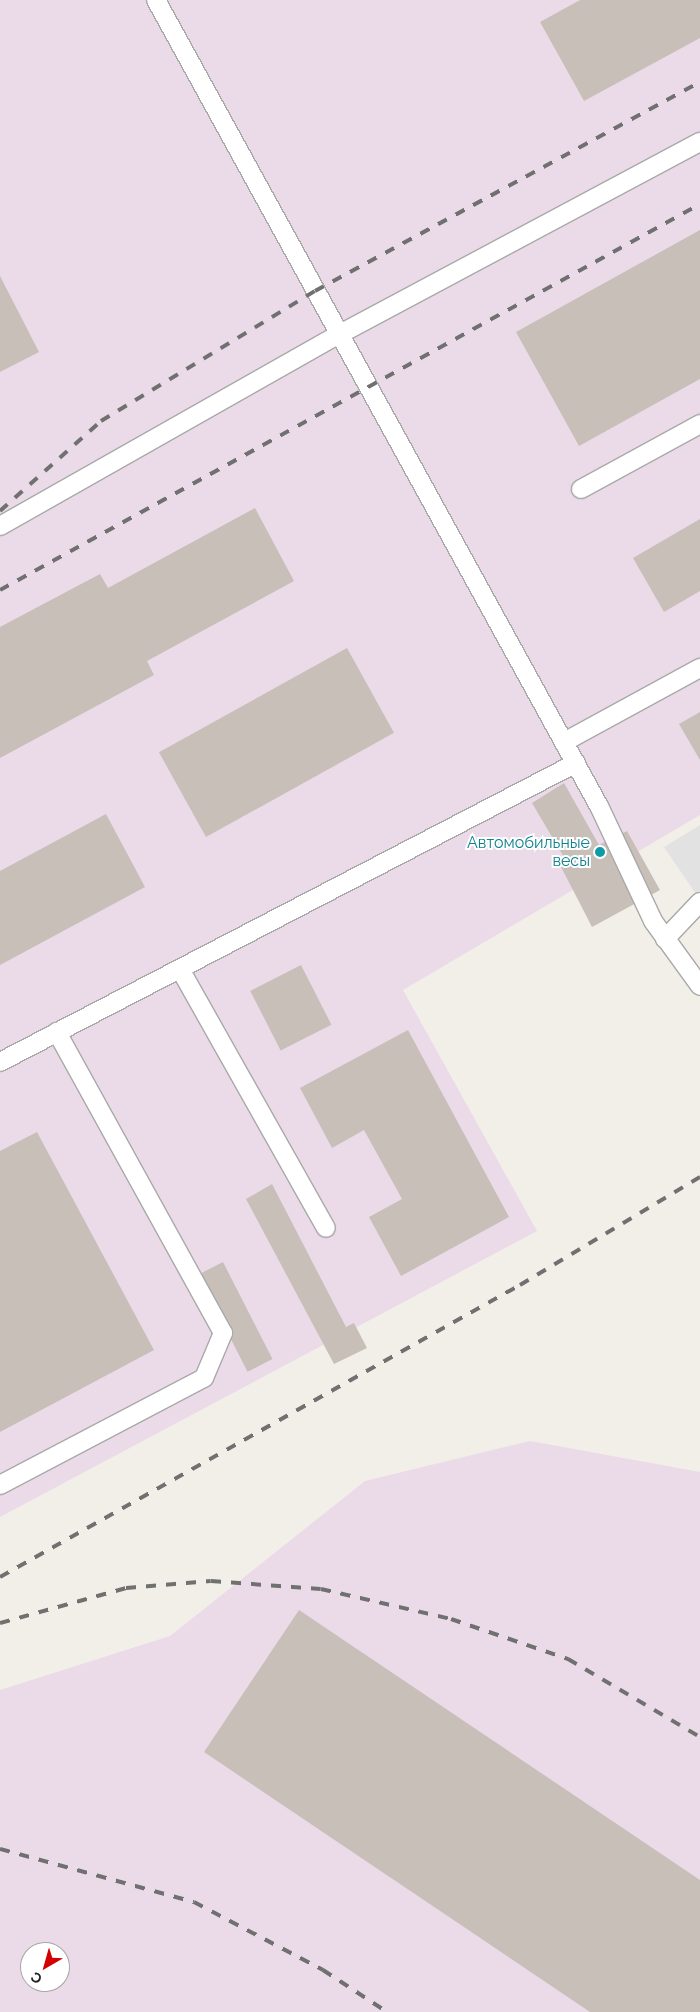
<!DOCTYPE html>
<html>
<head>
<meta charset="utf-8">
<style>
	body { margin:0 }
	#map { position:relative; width:700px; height:2012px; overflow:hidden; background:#f2efe9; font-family:Raleway,sans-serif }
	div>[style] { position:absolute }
	.industrial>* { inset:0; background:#ebdbe8 }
	.parking>* { inset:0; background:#e2e2e2 }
	.building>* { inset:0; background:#c7bfb8; transform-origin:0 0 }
	.roads { filter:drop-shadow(1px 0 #a9a9a9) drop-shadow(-1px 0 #a9a9a9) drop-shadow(0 1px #a9a9a9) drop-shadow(0 -1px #a9a9a9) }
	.lane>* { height:18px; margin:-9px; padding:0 9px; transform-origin:9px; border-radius:9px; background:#fff }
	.rail>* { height:4px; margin-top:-2px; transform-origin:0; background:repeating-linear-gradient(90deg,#707070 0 10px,transparent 0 20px) }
	.dots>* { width:14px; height:14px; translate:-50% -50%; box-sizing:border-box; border:2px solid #fff; border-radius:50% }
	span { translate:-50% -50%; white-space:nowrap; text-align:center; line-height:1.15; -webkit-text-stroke:4px #fff; paint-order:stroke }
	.culture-label { font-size:16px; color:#0d838f }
	.right { translate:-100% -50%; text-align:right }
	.north { position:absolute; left:20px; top:1942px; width:50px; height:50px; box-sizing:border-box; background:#fff; border:1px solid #a7a7a7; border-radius:50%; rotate:218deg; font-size:14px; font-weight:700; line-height:20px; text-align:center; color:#222 }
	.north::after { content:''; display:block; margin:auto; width:18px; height:22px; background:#d40000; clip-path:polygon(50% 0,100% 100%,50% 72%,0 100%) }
</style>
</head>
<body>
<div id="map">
	<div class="industrial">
		<i style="clip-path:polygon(0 0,700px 0,700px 815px,403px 990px,537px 1231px,0 1517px)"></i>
		<i style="clip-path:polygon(evenodd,530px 1441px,700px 1472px,700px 2012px,0 2012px,0 1690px,170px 1636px,365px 1481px,530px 1441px,30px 1952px,60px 1952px,60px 1982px,30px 1982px,30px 1952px)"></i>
	</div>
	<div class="parking">
		<i style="clip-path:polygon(700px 825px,700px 900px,664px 847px)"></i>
	</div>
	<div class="building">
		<i style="clip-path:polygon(580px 0,700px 0,700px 38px,584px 101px,540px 22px)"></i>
		<i style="clip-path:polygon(700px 230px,700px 379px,579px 446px,516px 332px)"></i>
		<i style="clip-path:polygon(0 276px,39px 352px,0 372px)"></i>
		<i style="clip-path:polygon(255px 508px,294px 581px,147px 661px,154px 675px,0 758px,0 627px,100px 574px,108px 588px)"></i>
		<i style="clip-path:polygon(700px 519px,700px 591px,664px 612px,633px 558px)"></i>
		<i style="left:347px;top:648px;width:97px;height:215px;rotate:61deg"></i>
		<i style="clip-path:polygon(700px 712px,700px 760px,679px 724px)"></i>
		<i style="clip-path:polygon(564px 783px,599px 845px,627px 831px,660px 890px,592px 927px,559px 863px,565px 859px,532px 803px)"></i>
		<i style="clip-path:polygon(106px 814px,145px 887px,0 965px,0 871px)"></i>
		<i style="left:301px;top:965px;width:67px;height:57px;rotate:63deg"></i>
		<i style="clip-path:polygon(408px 1030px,509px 1217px,401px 1276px,369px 1217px,402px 1199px,364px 1130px,332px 1148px,300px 1088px)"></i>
		<i style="clip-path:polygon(37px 1132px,154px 1350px,0 1432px,0 1151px)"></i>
		<i style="clip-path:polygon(272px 1184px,346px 1327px,354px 1323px,367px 1348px,334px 1364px,246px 1199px)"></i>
		<i style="left:223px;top:1262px;width:109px;height:28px;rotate:63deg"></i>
		<i style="clip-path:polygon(299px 1610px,700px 1880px,700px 2012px,590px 2012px,204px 1752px)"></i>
	</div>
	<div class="roads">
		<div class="lane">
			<i style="left:156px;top:0;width:920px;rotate:61.21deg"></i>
			<i style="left:599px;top:806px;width:127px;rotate:64.8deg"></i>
			<i style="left:653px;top:921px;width:80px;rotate:54.1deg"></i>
			<i style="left:581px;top:489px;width:136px;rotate:-28.6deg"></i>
			<i style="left:0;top:526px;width:390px;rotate:-29.5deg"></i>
			<i style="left:340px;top:334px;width:408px;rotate:-28.1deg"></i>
			<i style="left:564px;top:742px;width:155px;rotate:-28.6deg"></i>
			<i style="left:665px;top:939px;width:51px;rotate:-46.6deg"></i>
			<i style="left:180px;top:969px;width:297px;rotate:60.6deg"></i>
			<i style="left:0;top:1062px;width:649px;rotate:-27.43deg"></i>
			<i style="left:0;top:1485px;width:230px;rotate:-27.7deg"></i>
			<i style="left:204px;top:1378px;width:49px;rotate:-67.1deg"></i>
			<i style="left:223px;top:1333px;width:344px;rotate:-118.9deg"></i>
		</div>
	</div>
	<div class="rail">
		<i style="left:0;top:511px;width:135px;rotate:-41.7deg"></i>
		<i style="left:101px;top:421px;width:250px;rotate:-31.3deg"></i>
		<i style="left:315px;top:291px;width:438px;rotate:-28.5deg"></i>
		<i style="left:0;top:590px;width:799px;rotate:-28.87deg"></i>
		<i style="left:0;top:1577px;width:596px;rotate:-29.32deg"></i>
		<i style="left:520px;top:1285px;width:210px;rotate:-31deg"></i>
		<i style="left:0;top:1623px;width:131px;rotate:-15.5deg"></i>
		<i style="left:126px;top:1588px;width:85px;rotate:-4.7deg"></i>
		<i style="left:211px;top:1581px;width:110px;rotate:4.2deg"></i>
		<i style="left:321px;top:1589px;width:133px;rotate:13deg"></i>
		<i style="left:451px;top:1619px;width:124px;rotate:18.9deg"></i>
		<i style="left:568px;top:1659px;width:153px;rotate:30.6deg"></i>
		<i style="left:0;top:1849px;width:201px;rotate:15.3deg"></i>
		<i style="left:194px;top:1902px;width:146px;rotate:27.8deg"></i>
		<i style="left:323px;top:1970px;width:77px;rotate:33.3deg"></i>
	</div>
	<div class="dots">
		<i style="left:600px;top:852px;background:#0f9aa8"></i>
	</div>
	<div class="culture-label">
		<span class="right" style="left:590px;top:852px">Автомобильные<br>весы</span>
	</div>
	<div class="north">С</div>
</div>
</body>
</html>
